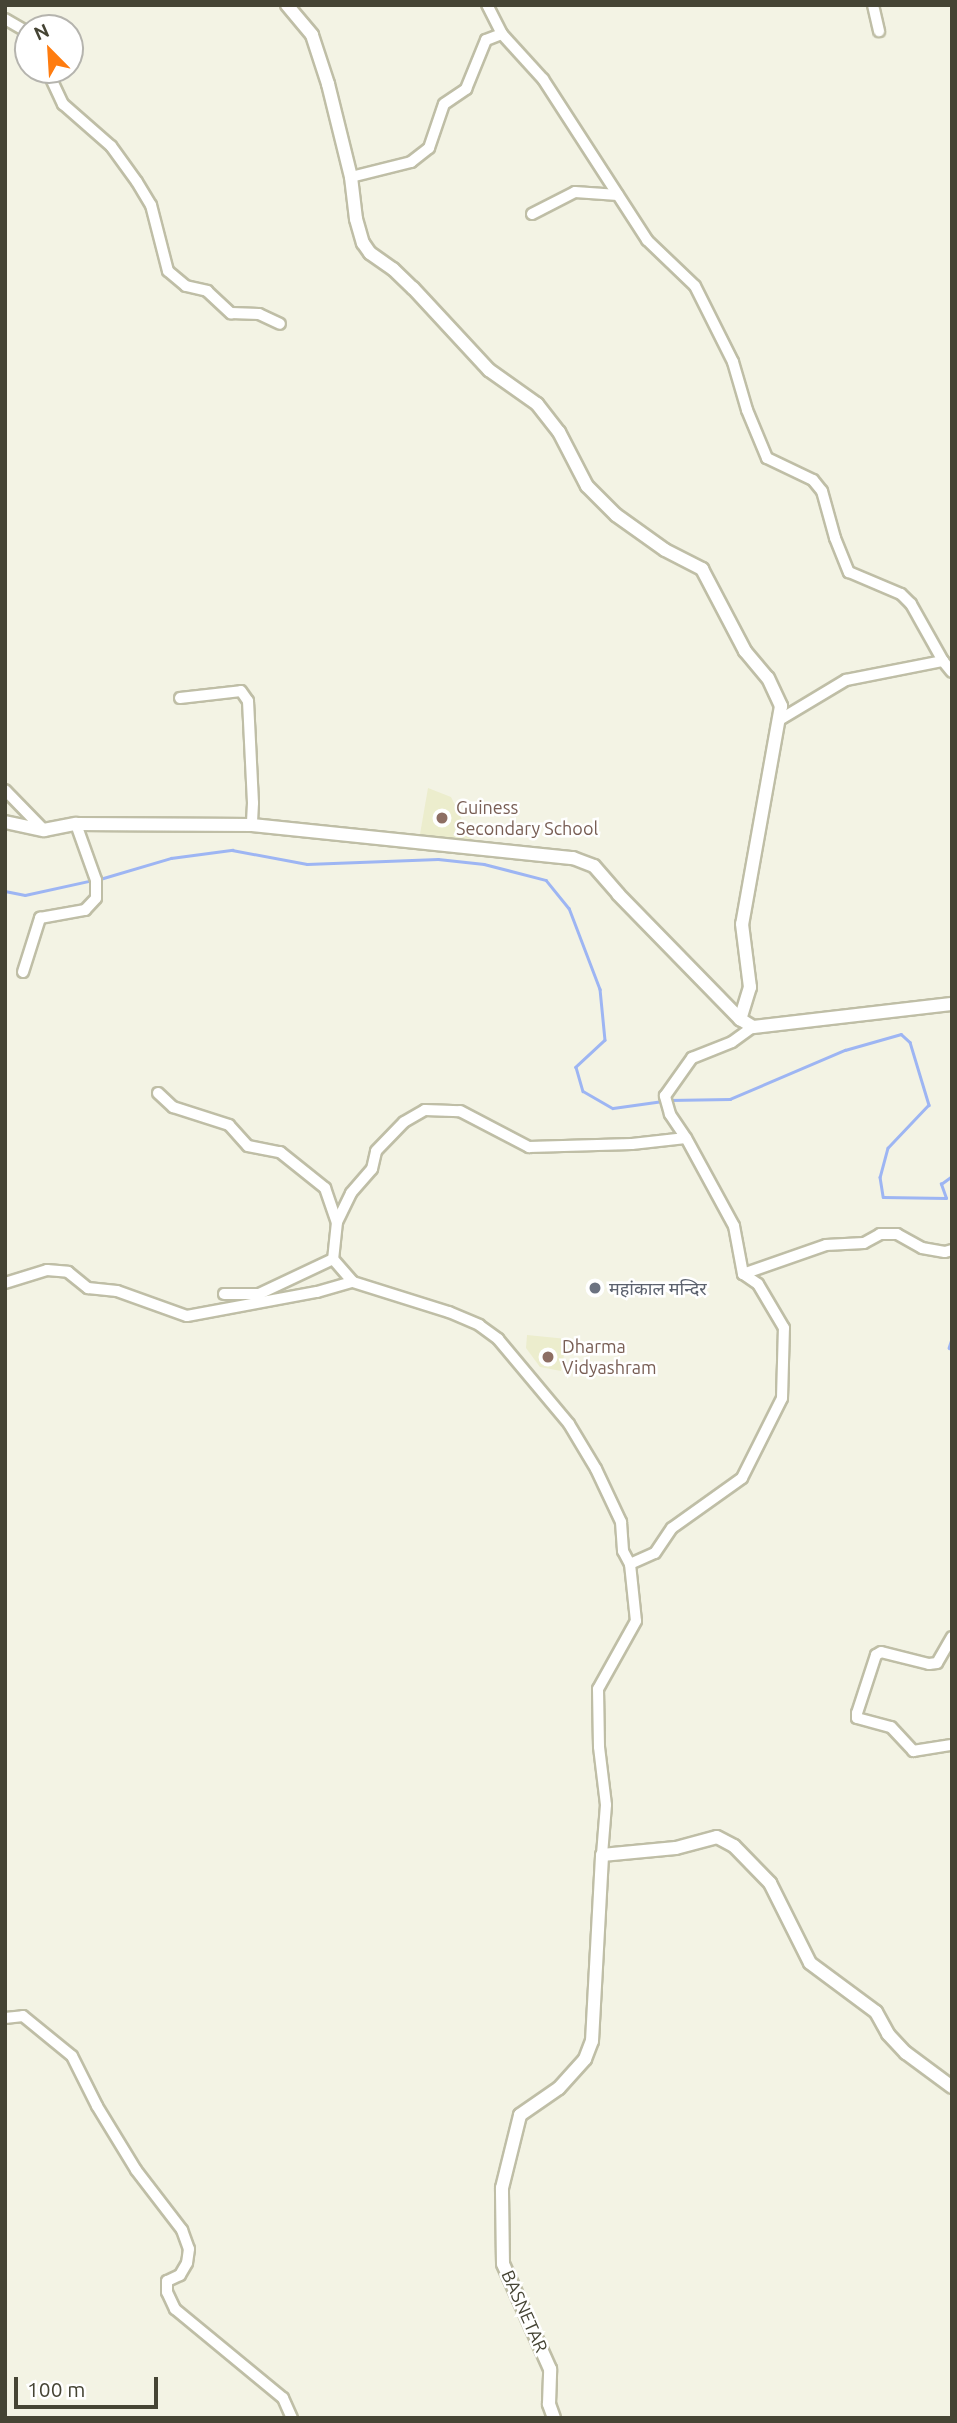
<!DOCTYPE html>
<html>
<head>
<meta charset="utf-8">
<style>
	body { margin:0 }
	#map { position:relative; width:957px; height:2423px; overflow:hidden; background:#f3f3e4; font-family:Ubuntu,"Noto Sans Devanagari",sans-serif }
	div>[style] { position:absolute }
	.education>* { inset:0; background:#ecedcd }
	.stream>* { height:2.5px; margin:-1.25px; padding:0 1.25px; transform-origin:1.25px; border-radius:1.25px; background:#9db5f3 }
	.roads { filter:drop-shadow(2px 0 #bfbea6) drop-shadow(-2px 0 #bfbea6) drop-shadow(0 2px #bfbea6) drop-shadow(0 -2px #bfbea6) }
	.minor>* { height:10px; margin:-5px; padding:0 5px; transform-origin:5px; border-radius:5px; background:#fff }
	.tertiary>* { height:12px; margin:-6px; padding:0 6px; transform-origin:6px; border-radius:6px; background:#fff }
	.dots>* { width:19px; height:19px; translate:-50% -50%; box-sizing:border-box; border:4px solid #fff; border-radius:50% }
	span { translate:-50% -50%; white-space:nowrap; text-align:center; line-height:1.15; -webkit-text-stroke:5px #fff; paint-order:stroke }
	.education-label { font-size:18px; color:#785e54 }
	.left { translate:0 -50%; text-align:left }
	.worship-label { font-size:18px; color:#5b616d }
	.street-label { font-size:18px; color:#454434 }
	.frame { position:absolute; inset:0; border:7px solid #454434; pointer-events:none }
	.north { position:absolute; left:14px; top:14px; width:70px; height:70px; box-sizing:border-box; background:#fff; border:2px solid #b5b4ae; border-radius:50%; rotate:336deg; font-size:19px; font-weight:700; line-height:28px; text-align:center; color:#454434 }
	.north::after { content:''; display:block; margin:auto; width:24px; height:32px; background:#ff7c0f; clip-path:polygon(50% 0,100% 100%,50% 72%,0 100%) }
	.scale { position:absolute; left:14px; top:2377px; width:144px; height:32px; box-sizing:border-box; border:4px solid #454434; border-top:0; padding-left:9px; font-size:21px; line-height:24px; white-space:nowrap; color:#454434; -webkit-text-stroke:5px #fff; paint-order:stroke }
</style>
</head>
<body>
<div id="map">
	<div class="education">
		<i style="clip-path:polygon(428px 788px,451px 797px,474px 844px,419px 840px)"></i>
		<i style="clip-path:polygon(527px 1335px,567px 1339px,561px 1371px,540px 1367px,526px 1348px)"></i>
	</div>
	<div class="stream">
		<i style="left:100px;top:879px;width:74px;rotate:-16.5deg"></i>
		<i style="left:171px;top:858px;width:62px;rotate:-7.5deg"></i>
		<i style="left:232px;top:850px;width:76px;rotate:10.6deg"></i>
		<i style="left:307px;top:864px;width:131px;rotate:-2.2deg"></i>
		<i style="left:438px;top:859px;width:46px;rotate:6.2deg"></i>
		<i style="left:484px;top:864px;width:64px;rotate:14.5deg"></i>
		<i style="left:546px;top:880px;width:36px;rotate:51deg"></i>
		<i style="left:569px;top:908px;width:87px;rotate:69.1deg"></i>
		<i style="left:600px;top:989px;width:51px;rotate:84.4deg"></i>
		<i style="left:605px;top:1040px;width:40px;rotate:137deg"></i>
		<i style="left:576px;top:1067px;width:25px;rotate:74deg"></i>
		<i style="left:583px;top:1091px;width:34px;rotate:30deg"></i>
		<i style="left:613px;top:1108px;width:50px;rotate:-8deg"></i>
		<i style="left:5px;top:891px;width:20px;rotate:11deg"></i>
		<i style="left:25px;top:895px;width:70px;rotate:-12.4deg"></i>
		<i style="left:669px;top:1100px;width:61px;rotate:-0.9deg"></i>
		<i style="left:730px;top:1099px;width:125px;rotate:-23.1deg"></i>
		<i style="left:845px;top:1050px;width:58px;rotate:-15.9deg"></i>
		<i style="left:901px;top:1034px;width:12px;rotate:42deg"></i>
		<i style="left:910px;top:1042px;width:66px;rotate:73.2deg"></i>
		<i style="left:929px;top:1105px;width:59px;rotate:133.6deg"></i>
		<i style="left:888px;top:1148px;width:30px;rotate:105deg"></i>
		<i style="left:880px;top:1177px;width:20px;rotate:81deg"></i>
		<i style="left:883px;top:1197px;width:63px;rotate:0.9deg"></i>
		<i style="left:946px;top:1198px;width:15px;rotate:-110deg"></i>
		<i style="left:941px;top:1184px;width:14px;rotate:-36deg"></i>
		<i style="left:952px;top:1339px;width:9px;rotate:108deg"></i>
		<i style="left:949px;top:1348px;width:3px;rotate:18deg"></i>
	</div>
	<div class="roads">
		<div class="minor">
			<i style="left:873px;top:5px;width:27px;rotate:77deg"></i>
			<i style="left:5px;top:19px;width:22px;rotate:30deg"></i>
			<i style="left:24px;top:30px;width:8px;rotate:60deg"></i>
			<i style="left:502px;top:34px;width:61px;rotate:47.7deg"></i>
			<i style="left:543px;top:79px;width:192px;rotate:57.1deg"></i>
			<i style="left:647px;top:240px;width:66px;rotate:43.8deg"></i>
			<i style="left:695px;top:286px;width:85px;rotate:63.4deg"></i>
			<i style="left:733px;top:362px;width:50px;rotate:73.7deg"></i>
			<i style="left:747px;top:410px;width:52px;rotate:67.4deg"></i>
			<i style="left:767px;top:458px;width:51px;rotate:25.6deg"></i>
			<i style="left:813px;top:480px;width:14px;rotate:51deg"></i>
			<i style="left:822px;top:491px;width:49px;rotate:74.5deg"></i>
			<i style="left:835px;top:538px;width:37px;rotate:68deg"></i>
			<i style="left:849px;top:572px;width:56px;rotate:22.9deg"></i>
			<i style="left:901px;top:594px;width:14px;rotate:45deg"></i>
			<i style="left:911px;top:604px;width:65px;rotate:60.7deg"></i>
			<i style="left:47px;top:70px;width:38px;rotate:65deg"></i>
			<i style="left:63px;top:104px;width:64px;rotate:41.2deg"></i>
			<i style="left:111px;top:146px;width:44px;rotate:54.2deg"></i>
			<i style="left:137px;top:182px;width:27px;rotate:59deg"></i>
			<i style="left:151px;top:205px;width:68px;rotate:75.6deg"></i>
			<i style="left:168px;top:271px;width:23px;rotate:40deg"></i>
			<i style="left:186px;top:286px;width:22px;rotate:13deg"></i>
			<i style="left:207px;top:291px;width:33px;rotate:43deg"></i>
			<i style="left:231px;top:313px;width:28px;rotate:2deg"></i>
			<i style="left:259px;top:314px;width:23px;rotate:25deg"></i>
			<i style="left:351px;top:177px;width:62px;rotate:-14deg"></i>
			<i style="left:411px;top:162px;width:23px;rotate:-38deg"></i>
			<i style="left:429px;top:148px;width:46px;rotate:-71.2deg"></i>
			<i style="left:444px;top:104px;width:27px;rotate:-34deg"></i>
			<i style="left:466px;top:89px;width:53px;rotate:-67.8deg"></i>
			<i style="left:486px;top:40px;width:17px;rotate:-21deg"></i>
			<i style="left:502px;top:34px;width:33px;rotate:-117deg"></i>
			<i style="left:532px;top:214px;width:48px;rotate:-27.1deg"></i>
			<i style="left:575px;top:192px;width:43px;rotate:4deg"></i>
			<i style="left:180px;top:698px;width:61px;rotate:-6.5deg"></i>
			<i style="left:241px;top:691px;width:12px;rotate:55deg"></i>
			<i style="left:248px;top:701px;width:102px;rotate:87.2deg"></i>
			<i style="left:253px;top:803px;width:22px;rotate:93deg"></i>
			<i style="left:781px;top:719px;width:76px;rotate:-31deg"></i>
			<i style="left:846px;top:680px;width:99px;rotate:-11.1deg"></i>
			<i style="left:943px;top:661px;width:14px;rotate:51deg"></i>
			<i style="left:5px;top:790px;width:54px;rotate:45.7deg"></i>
			<i style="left:23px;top:972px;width:57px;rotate:-72.5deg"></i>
			<i style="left:40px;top:918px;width:46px;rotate:-10.1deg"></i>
			<i style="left:85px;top:910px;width:16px;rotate:-47deg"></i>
			<i style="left:96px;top:898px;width:18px;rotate:-90deg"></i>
			<i style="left:96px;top:880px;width:59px;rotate:-109.7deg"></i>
			<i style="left:158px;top:1093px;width:21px;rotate:43deg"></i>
			<i style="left:173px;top:1107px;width:59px;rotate:17.8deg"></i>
			<i style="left:229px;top:1125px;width:28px;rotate:48deg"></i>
			<i style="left:248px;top:1146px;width:33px;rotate:11deg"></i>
			<i style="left:280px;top:1152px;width:58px;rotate:38.7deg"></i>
			<i style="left:325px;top:1188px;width:36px;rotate:71deg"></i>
			<i style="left:337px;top:1222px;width:37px;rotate:96deg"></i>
			<i style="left:333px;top:1259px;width:30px;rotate:49deg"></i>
			<i style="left:353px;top:1282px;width:101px;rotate:17.4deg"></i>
			<i style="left:449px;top:1312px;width:33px;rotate:23deg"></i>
			<i style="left:479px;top:1325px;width:24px;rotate:36deg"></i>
			<i style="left:498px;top:1339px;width:111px;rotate:50.1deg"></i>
			<i style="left:569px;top:1424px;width:52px;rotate:59deg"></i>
			<i style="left:596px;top:1469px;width:59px;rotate:64.7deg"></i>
			<i style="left:621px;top:1522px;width:29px;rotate:86deg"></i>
			<i style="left:623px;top:1551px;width:15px;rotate:62deg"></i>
			<i style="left:630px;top:1564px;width:57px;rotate:84deg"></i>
			<i style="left:636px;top:1621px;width:78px;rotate:119.2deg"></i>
			<i style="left:598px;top:1689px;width:58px;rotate:89deg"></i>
			<i style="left:599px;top:1747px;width:58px;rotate:83.1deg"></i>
			<i style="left:606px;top:1805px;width:50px;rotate:94.6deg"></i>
			<i style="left:337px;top:1222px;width:32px;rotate:-64deg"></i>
			<i style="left:351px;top:1193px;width:32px;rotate:-49deg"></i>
			<i style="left:372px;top:1169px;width:18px;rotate:-77deg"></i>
			<i style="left:376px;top:1151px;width:40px;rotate:-46deg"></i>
			<i style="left:404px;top:1122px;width:24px;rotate:-30deg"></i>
			<i style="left:425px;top:1110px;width:35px;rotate:2deg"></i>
			<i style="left:460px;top:1111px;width:78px;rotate:27.6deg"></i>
			<i style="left:529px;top:1147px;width:103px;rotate:-1.7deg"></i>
			<i style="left:632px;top:1144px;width:54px;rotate:-6.3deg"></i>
			<i style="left:743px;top:1274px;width:88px;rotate:-19.3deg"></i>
			<i style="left:826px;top:1245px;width:38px;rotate:-3deg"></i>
			<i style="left:864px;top:1243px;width:18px;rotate:-29deg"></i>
			<i style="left:880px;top:1234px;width:17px"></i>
			<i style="left:897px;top:1234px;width:29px;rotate:29deg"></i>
			<i style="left:922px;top:1248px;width:23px;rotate:10deg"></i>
			<i style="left:945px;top:1252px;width:7px;rotate:-16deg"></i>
			<i style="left:5px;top:1283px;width:44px;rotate:-17.2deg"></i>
			<i style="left:47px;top:1270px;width:21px;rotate:5deg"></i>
			<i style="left:68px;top:1272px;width:26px;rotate:39deg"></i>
			<i style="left:88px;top:1288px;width:29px;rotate:6deg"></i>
			<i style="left:117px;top:1291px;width:74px;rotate:19.7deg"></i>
			<i style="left:187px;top:1316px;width:132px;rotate:-10.5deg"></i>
			<i style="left:317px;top:1292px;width:37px;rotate:-16deg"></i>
			<i style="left:224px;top:1294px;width:35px"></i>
			<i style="left:259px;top:1294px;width:82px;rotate:-25.3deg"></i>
			<i style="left:630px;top:1564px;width:27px;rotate:-24deg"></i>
			<i style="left:655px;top:1553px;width:30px;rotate:-56deg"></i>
			<i style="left:672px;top:1528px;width:86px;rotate:-35.5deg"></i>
			<i style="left:742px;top:1478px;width:89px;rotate:-63.4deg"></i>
			<i style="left:782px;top:1398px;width:70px;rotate:-88.4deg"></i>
			<i style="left:784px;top:1328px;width:51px;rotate:-120.6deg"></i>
			<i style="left:758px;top:1284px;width:18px;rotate:-146deg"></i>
			<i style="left:743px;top:1274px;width:49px;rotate:-100.6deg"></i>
			<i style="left:734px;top:1226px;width:100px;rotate:-118.6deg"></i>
			<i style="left:686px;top:1138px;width:29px;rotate:-124deg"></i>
			<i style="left:670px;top:1114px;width:19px;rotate:-106deg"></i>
			<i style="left:665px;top:1096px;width:47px;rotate:-54.6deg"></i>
			<i style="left:692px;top:1058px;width:43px;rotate:-21.8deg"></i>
			<i style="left:732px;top:1042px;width:26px;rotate:-36deg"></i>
			<i style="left:952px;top:1637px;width:30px;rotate:120deg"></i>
			<i style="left:937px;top:1663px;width:8px;rotate:173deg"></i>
			<i style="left:929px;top:1664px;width:49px;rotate:-166deg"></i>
			<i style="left:881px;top:1652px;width:6px;rotate:149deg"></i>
			<i style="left:876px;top:1655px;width:61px;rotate:108.1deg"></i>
			<i style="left:857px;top:1713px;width:5px;rotate:90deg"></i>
			<i style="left:857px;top:1718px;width:35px;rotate:15deg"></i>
			<i style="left:891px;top:1727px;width:33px;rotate:47deg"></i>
			<i style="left:913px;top:1751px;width:39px;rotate:-9deg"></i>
			<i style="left:5px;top:2018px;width:18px;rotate:-6deg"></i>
			<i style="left:23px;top:2016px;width:63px;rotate:39.2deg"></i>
			<i style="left:72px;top:2056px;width:56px;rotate:63.4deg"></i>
			<i style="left:97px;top:2106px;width:75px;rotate:58.6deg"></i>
			<i style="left:136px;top:2170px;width:76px;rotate:52.5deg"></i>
			<i style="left:182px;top:2230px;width:20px;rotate:70deg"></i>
			<i style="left:189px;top:2249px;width:14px;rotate:98deg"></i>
			<i style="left:187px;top:2263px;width:14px;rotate:120deg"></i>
			<i style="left:180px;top:2275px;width:14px;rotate:155deg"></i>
			<i style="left:167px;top:2281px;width:11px;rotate:90deg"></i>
			<i style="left:167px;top:2292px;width:19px;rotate:65deg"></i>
			<i style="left:175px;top:2309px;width:140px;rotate:39.5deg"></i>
			<i style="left:283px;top:2398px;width:22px;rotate:66deg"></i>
		</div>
		<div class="tertiary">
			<i style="left:287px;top:5px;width:39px;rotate:50deg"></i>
			<i style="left:312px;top:35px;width:52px;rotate:71.9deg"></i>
			<i style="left:328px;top:84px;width:96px;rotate:76.1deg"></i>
			<i style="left:351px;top:177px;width:42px;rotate:83.2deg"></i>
			<i style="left:356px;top:219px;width:25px;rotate:74deg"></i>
			<i style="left:363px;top:243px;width:12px;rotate:55deg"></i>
			<i style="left:370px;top:253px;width:28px;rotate:35deg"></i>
			<i style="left:393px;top:269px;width:28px;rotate:44deg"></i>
			<i style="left:413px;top:288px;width:112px;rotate:47.2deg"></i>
			<i style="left:489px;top:370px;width:59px;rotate:35.3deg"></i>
			<i style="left:537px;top:404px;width:36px;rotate:52deg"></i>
			<i style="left:559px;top:432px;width:61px;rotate:62.6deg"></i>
			<i style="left:587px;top:486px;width:41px;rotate:45deg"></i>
			<i style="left:616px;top:515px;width:60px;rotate:35.5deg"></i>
			<i style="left:665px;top:550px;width:42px;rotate:27.2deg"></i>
			<i style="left:702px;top:569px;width:93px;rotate:62.3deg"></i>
			<i style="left:745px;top:651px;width:35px;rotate:50deg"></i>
			<i style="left:768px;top:678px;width:31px;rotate:65deg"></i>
			<i style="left:781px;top:706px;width:221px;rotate:100.1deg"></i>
			<i style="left:742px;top:924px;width:64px;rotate:82.8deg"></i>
			<i style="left:750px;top:987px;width:34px;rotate:107deg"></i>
			<i style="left:5px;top:822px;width:40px;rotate:12deg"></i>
			<i style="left:44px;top:830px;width:33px;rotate:-11deg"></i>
			<i style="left:76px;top:824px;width:176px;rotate:0.3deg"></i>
			<i style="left:252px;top:825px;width:323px;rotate:5.9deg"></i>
			<i style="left:573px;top:858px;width:22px;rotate:21deg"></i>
			<i style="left:594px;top:866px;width:37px;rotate:49deg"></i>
			<i style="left:618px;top:894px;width:175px;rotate:45.7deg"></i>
			<i style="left:740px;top:1019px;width:15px;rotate:32deg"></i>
			<i style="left:753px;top:1027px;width:200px;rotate:-6.6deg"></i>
			<i style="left:554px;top:2418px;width:15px;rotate:-110deg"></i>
			<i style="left:549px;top:2404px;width:35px;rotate:-88deg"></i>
			<i style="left:550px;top:2369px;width:115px;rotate:-114.1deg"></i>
			<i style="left:503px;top:2264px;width:76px;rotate:-90.8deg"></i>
			<i style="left:502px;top:2188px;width:75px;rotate:-76.1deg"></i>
			<i style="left:520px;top:2115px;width:47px;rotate:-34.7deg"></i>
			<i style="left:559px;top:2088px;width:39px;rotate:-48deg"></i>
			<i style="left:585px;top:2059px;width:19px;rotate:-69deg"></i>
			<i style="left:592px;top:2041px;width:186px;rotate:-86.9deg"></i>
			<i style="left:602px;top:1855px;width:74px;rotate:-5.4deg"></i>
			<i style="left:676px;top:1848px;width:42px;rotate:-15deg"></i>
			<i style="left:717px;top:1837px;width:19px;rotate:28deg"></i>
			<i style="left:734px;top:1846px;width:52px;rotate:45.8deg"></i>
			<i style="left:770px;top:1883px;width:89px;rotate:63.4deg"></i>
			<i style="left:810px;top:1963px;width:82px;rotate:36.6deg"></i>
			<i style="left:876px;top:2012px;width:25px;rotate:61deg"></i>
			<i style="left:888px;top:2034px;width:26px;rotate:47deg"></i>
			<i style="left:906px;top:2053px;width:57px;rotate:36.5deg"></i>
		</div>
	</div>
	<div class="dots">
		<i style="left:442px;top:818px;background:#8d6e63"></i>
		<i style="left:595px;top:1288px;background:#6b7280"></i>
		<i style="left:548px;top:1357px;background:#8d6e63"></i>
	</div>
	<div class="education-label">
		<span class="left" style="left:456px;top:818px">Guiness<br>Secondary School</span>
		<span class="left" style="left:562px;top:1357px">Dharma<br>Vidyashram</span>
	</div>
	<div class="worship-label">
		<span class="left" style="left:609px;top:1288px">महांकाल मन्दिर</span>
	</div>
	<div class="street-label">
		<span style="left:525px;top:2311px;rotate:66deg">BASNETAR</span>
	</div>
	<div class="frame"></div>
	<div class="north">N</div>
	<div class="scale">100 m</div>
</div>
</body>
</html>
